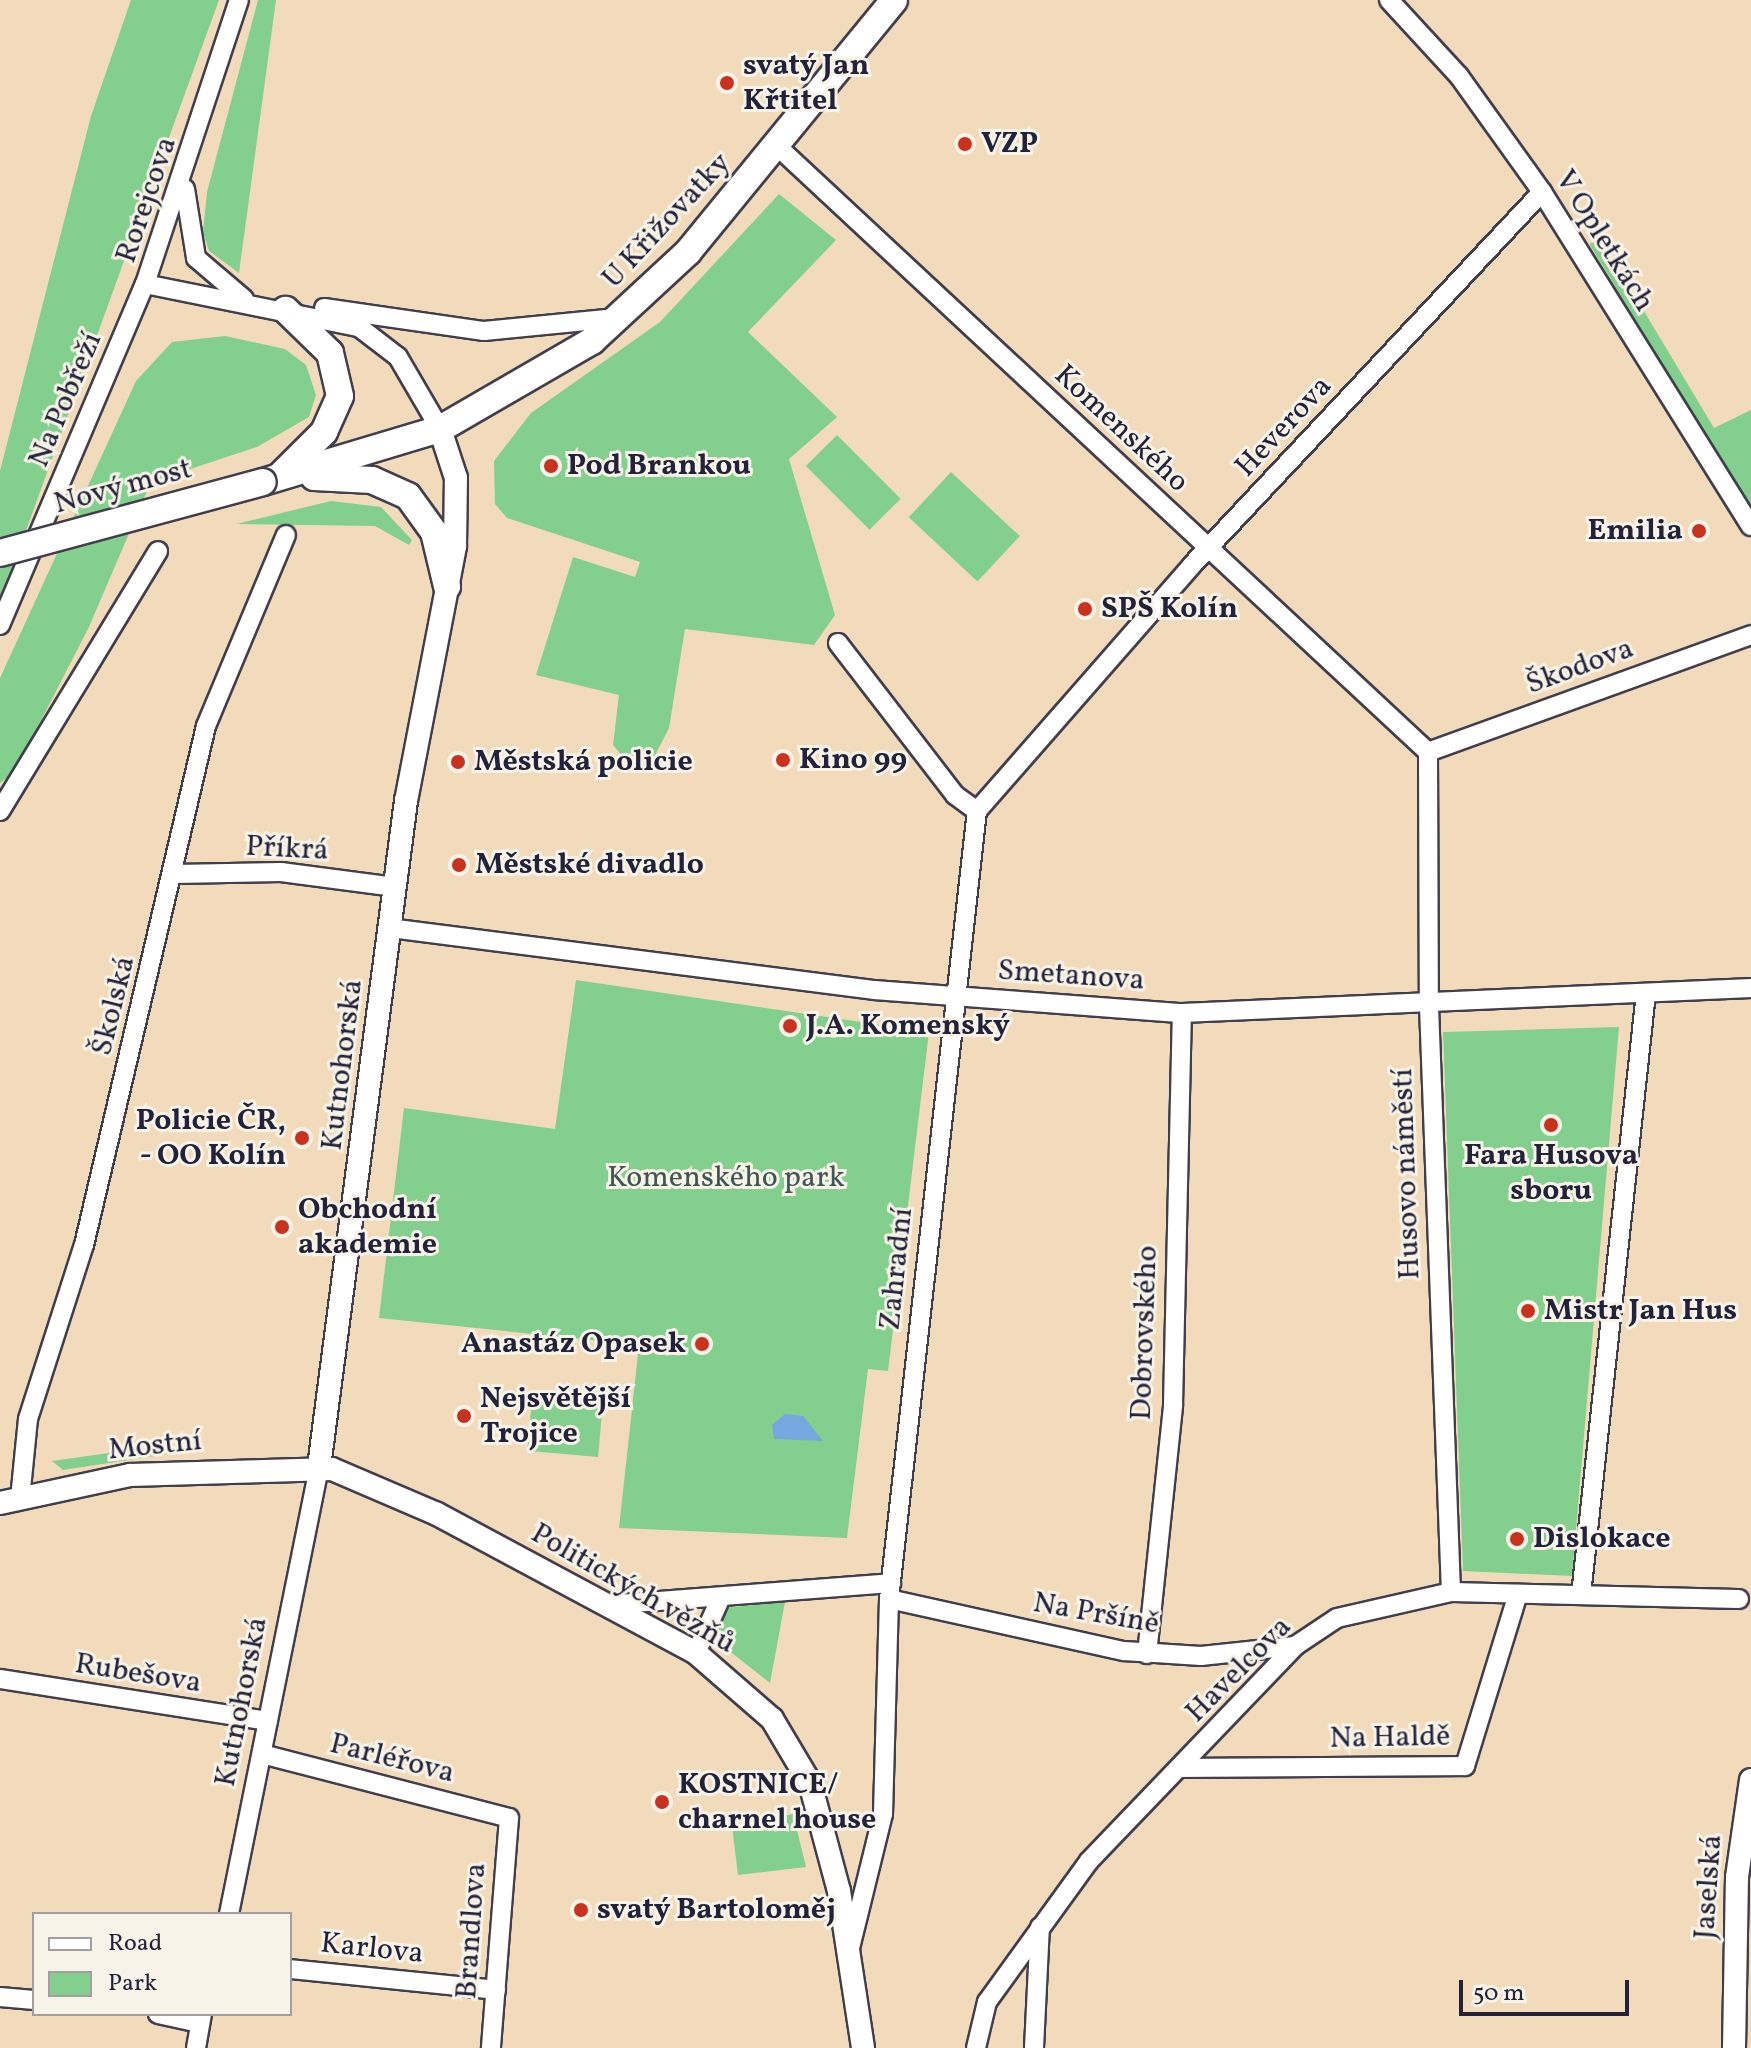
<!DOCTYPE html>
<html>
<head>
<meta charset="utf-8">
<style>
	body { margin:0 }
	#map { position:relative; width:1751px; height:2048px; overflow:hidden; background:#f2dbbb; font-family:Vollkorn,serif }
	div>[style] { position:absolute }
	.green>* { inset:0; background:#83d08e; transform-origin:0 0 }
	.water>* { inset:0; background:#76a7e1 }
	.roads { filter:drop-shadow(2px 0 #413e4e) drop-shadow(-2px 0 #413e4e) drop-shadow(0 2px #413e4e) drop-shadow(0 -2px #413e4e) }
	.minor>* { height:18px; margin:-9px; padding:0 9px; transform-origin:9px; border-radius:9px; background:#fff }
	.tertiary>* { height:22px; margin:-11px; padding:0 11px; transform-origin:11px; border-radius:11px; background:#fff }
	.secondary>* { height:26px; margin:-13px; padding:0 13px; transform-origin:13px; border-radius:13px; background:#fff }
	.bridges { filter:drop-shadow(2px 0 #413e4e) drop-shadow(-2px 0 #413e4e) drop-shadow(0 2px #413e4e) drop-shadow(0 -2px #413e4e) }
	.secondary-bridge>* { height:26px; margin:-13px; padding:0 13px; transform-origin:13px; border-radius:13px; background:#fff }
	.dots>* { width:22px; height:22px; translate:-50% -50%; box-sizing:border-box; border:4px solid #f7f3e8; border-radius:50% }
	span { translate:-50% -50%; white-space:nowrap; text-align:center; line-height:1.15; -webkit-text-stroke:6px #f7f3e8; paint-order:stroke }
	.poi-label { font-size:30px; color:#22223b; font-weight:700 }
	.left { translate:0 -50%; text-align:left }
	.right { translate:-100% -50%; text-align:right }
	.street-label { font-size:30px; color:#22223b }
	.park-label { font-size:30px; color:#3f5654 }
	.legend { position:absolute; left:32px; top:1912px; width:260px; height:104px; box-sizing:border-box; background:#f7f3e8; border:2px solid #a29fa3; margin:0; padding:10px 14px; list-style:none; font-size:24px; color:#22223b }
	.legend li { display:flex; align-items:center; gap:16px; height:40px }
	.legend b { width:40px; border:2px solid #a29fa3 }
	.scale { position:absolute; left:1459px; top:1980px; width:170px; height:36px; box-sizing:border-box; border:4px solid #22223b; border-top:0; padding-left:10px; font-size:24px; line-height:28px; white-space:nowrap; color:#22223b; -webkit-text-stroke:6px #f7f3e8; paint-order:stroke }
</style>
</head>
<body>
<div id="map">
	<div class="green">
		<i style="clip-path:polygon(131px 0,219px 0,0 602px,0 471px,91px 116px)"></i>
		<i style="clip-path:polygon(258px 0,276px 0,239px 273px,209px 251px,203px 232px,207px 192px)"></i>
		<i style="clip-path:polygon(779px 194px,836px 240px,748px 332px,837px 417px,789px 459px,835px 615px,814px 645px,685px 629px,669px 728px,648px 769px,630px 765px,613px 745px,619px 695px,536px 675px,573px 557px,635px 577px,640px 562px,507px 518px,495px 504px,494px 461px,531px 413px,660px 322px)"></i>
		<i style="clip-path:polygon(1596px 231px,1714px 428px,1751px 410px,1751px 511px,1590px 245px)"></i>
		<i style="clip-path:polygon(225px 336px,285px 349px,306px 365px,316px 395px,309px 417px,257px 447px,151px 482px,89px 627px,14px 773px,0 783px,0 678px,136px 381px,172px 342px)"></i>
		<i style="left:837px;top:435px;width:90px;height:44px;rotate:45deg"></i>
		<i style="left:951px;top:472px;width:94px;height:62px;rotate:43deg"></i>
		<i style="clip-path:polygon(331px 501px,381px 507px,412px 540px,409px 545px,375px 526px,236px 524px)"></i>
		<i style="clip-path:polygon(576px 980px,929px 1032px,888px 1371px,868px 1369px,847px 1538px,619px 1528px,639px 1345px,379px 1318px,404px 1108px,555px 1129px)"></i>
		<i style="clip-path:polygon(1619px 1027px,1572px 1576px,1463px 1571px,1443px 1032px)"></i>
		<i style="left:532px;top:1398px;width:71px;height:53px;rotate:5deg"></i>
		<i style="clip-path:polygon(123px 1451px,168px 1454px,63px 1470px,52px 1461px)"></i>
		<i style="clip-path:polygon(785px 1602px,770px 1683px,709px 1635px,724px 1608px)"></i>
		<i style="clip-path:polygon(793px 1814px,806px 1867px,738px 1875px,732px 1826px)"></i>
	</div>
	<div class="water">
		<i style="clip-path:polygon(785px 1414px,803px 1416px,823px 1441px,774px 1439px,772px 1425px)"></i>
	</div>
	<div class="roads">
		<div class="minor">
			<i style="left:1389px;top:0;width:103px;rotate:47.4deg"></i>
			<i style="left:1459px;top:76px;width:143px;rotate:54.4deg"></i>
			<i style="left:1542px;top:192px;width:394px;rotate:58deg"></i>
			<i style="left:777px;top:146px;width:889px;rotate:42.95deg"></i>
			<i style="left:185px;top:189px;width:70px;rotate:80.9deg"></i>
			<i style="left:196px;top:258px;width:63px;rotate:40.5deg"></i>
			<i style="left:145px;top:284px;width:218px;rotate:11.4deg"></i>
			<i style="left:359px;top:327px;width:49px;rotate:37.6deg"></i>
			<i style="left:398px;top:357px;width:83px;rotate:59.7deg"></i>
			<i style="left:324px;top:308px;width:162px;rotate:8.2deg"></i>
			<i style="left:484px;top:331px;width:133px;rotate:-5.6deg"></i>
			<i style="left:0;top:625px;width:371px;rotate:-67deg"></i>
			<i style="left:145px;top:284px;width:299px;rotate:-71.7deg"></i>
			<i style="left:838px;top:643px;width:192px;rotate:52.4deg"></i>
			<i style="left:955px;top:795px;width:27px;rotate:36deg"></i>
			<i style="left:1428px;top:752px;width:254px;rotate:89.8deg"></i>
			<i style="left:1429px;top:1006px;width:586px;rotate:87.85deg"></i>
			<i style="left:1428px;top:752px;width:344px;rotate:-19.9deg"></i>
			<i style="left:0;top:811px;width:304px;rotate:-58.7deg"></i>
			<i style="left:175px;top:874px;width:106px;rotate:-1.1deg"></i>
			<i style="left:281px;top:872px;width:115px;rotate:7.5deg"></i>
			<i style="left:390px;top:928px;width:488px;rotate:7.3deg"></i>
			<i style="left:874px;top:990px;width:309px;rotate:4.3deg"></i>
			<i style="left:1182px;top:1013px;width:570px;rotate:-2.52deg"></i>
			<i style="left:20px;top:1499px;width:80px;rotate:-84.3deg"></i>
			<i style="left:28px;top:1419px;width:183px;rotate:-72.2deg"></i>
			<i style="left:84px;top:1245px;width:533px;rotate:-76.77deg"></i>
			<i style="left:206px;top:726px;width:207px;rotate:-67.3deg"></i>
			<i style="left:1581px;top:1595px;width:605px;rotate:-83.84deg"></i>
			<i style="left:889px;top:1599px;width:241px;rotate:12.5deg"></i>
			<i style="left:1124px;top:1651px;width:77px;rotate:3.7deg"></i>
			<i style="left:1201px;top:1656px;width:95px;rotate:-6.1deg"></i>
			<i style="left:606px;top:1605px;width:286px;rotate:-4.4deg"></i>
			<i style="left:696px;top:1653px;width:61px;rotate:-65.9deg"></i>
			<i style="left:1147px;top:1654px;width:250px;rotate:-84deg"></i>
			<i style="left:1173px;top:1405px;width:392px;rotate:-88.7deg"></i>
			<i style="left:0;top:1679px;width:271px;rotate:8.9deg"></i>
			<i style="left:262px;top:1754px;width:255px;rotate:14.5deg"></i>
			<i style="left:509px;top:1818px;width:231px;rotate:94.5deg"></i>
			<i style="left:1183px;top:1768px;width:282px;rotate:-0.4deg"></i>
			<i style="left:1465px;top:1766px;width:180px;rotate:-72.9deg"></i>
			<i style="left:229px;top:1914px;width:456px;rotate:-78.6deg"></i>
			<i style="left:850px;top:1948px;width:138px;rotate:-76.2deg"></i>
			<i style="left:883px;top:1814px;width:215px;rotate:-88.4deg"></i>
			<i style="left:889px;top:1599px;width:793px;rotate:-83.63deg"></i>
			<i style="left:977px;top:811px;width:327px;rotate:-48.8deg"></i>
			<i style="left:1192px;top:565px;width:511px;rotate:-46.82deg"></i>
			<i style="left:290px;top:1969px;width:207px;rotate:5.8deg"></i>
			<i style="left:0;top:1997px;width:34px;rotate:5deg"></i>
			<i style="left:158px;top:2014px;width:42px;rotate:12.4deg"></i>
			<i style="left:196px;top:2048px;width:35px;rotate:-80deg"></i>
			<i style="left:976px;top:2048px;width:47px;rotate:-76.6deg"></i>
			<i style="left:987px;top:2002px;width:174px;rotate:-54.1deg"></i>
			<i style="left:1089px;top:1861px;width:298px;rotate:-46.2deg"></i>
			<i style="left:1295px;top:1646px;width:50px;rotate:-33.7deg"></i>
			<i style="left:1337px;top:1618px;width:117px;rotate:-12.8deg"></i>
			<i style="left:1451px;top:1592px;width:288px;rotate:1.4deg"></i>
			<i style="left:1034px;top:2048px;width:121px;rotate:-87.2deg"></i>
		</div>
		<div class="tertiary">
			<i style="left:319px;top:1467px;width:672px;rotate:-82.56deg"></i>
			<i style="left:406px;top:801px;width:260px;rotate:-79.1deg"></i>
			<i style="left:455px;top:546px;width:68px;rotate:-89.2deg"></i>
			<i style="left:456px;top:478px;width:52px;rotate:-108.1deg"></i>
			<i style="left:0;top:1503px;width:133px;rotate:-12.2deg"></i>
			<i style="left:130px;top:1475px;width:202px;rotate:-1.7deg"></i>
			<i style="left:332px;top:1469px;width:114px;rotate:23.2deg"></i>
			<i style="left:437px;top:1514px;width:294px;rotate:28.2deg"></i>
			<i style="left:696px;top:1653px;width:101px;rotate:41deg"></i>
			<i style="left:772px;top:1719px;width:74px;rotate:59.3deg"></i>
			<i style="left:810px;top:1783px;width:112px;rotate:75deg"></i>
			<i style="left:839px;top:1891px;width:159px;rotate:81.3deg"></i>
			<i style="left:1734px;top:2048px;width:171px;rotate:-89deg"></i>
			<i style="left:1737px;top:1877px;width:98px;rotate:-81.8deg"></i>
		</div>
		<div class="secondary">
			<i style="left:281px;top:475px;width:61px;rotate:-45deg"></i>
			<i style="left:324px;top:432px;width:39px;rotate:-66deg"></i>
			<i style="left:340px;top:396px;width:44px;rotate:-103.1deg"></i>
			<i style="left:330px;top:353px;width:62px;rotate:-135.7deg"></i>
			<i style="left:314px;top:477px;width:58px;rotate:3deg"></i>
			<i style="left:372px;top:480px;width:39px;rotate:24deg"></i>
			<i style="left:408px;top:496px;width:44px;rotate:54.2deg"></i>
			<i style="left:434px;top:532px;width:56px;rotate:76.5deg"></i>
			<i style="left:263px;top:482px;width:185px;rotate:-16.7deg"></i>
			<i style="left:440px;top:429px;width:176px;rotate:-30.1deg"></i>
			<i style="left:592px;top:341px;width:131px;rotate:-42.8deg"></i>
			<i style="left:688px;top:252px;width:325px;rotate:-50.7deg"></i>
		</div>
	</div>
	<div class="bridges">
		<div class="secondary-bridge">
			<i style="left:0;top:553px;width:272px;rotate:-15.1deg"></i>
		</div>
	</div>
	<div class="dots">
		<i style="left:727px;top:83px;background:#c8321e"></i>
		<i style="left:965px;top:144px;background:#c8321e"></i>
		<i style="left:551px;top:466px;background:#c8321e"></i>
		<i style="left:1699px;top:531px;background:#c8321e"></i>
		<i style="left:1085px;top:609px;background:#c8321e"></i>
		<i style="left:783px;top:760px;background:#c8321e"></i>
		<i style="left:458px;top:762px;background:#c8321e"></i>
		<i style="left:459px;top:865px;background:#c8321e"></i>
		<i style="left:790px;top:1026px;background:#c8321e"></i>
		<i style="left:1551px;top:1125px;background:#c8321e"></i>
		<i style="left:302px;top:1138px;background:#c8321e"></i>
		<i style="left:282px;top:1227px;background:#c8321e"></i>
		<i style="left:1528px;top:1311px;background:#c8321e"></i>
		<i style="left:702px;top:1344px;background:#c8321e"></i>
		<i style="left:464px;top:1416px;background:#c8321e"></i>
		<i style="left:1517px;top:1539px;background:#c8321e"></i>
		<i style="left:662px;top:1802px;background:#c8321e"></i>
		<i style="left:581px;top:1910px;background:#c8321e"></i>
	</div>
	<div class="poi-label">
		<span class="left" style="left:743px;top:83px">svatý Jan<br>Křtitel</span>
		<span class="left" style="left:981px;top:144px">VZP</span>
		<span class="left" style="left:567px;top:466px">Pod Brankou</span>
		<span class="right" style="left:1683px;top:531px">Emilia</span>
		<span class="left" style="left:1101px;top:609px">SPŠ Kolín</span>
		<span class="left" style="left:799px;top:760px">Kino 99</span>
		<span class="left" style="left:474px;top:762px">Městská policie</span>
		<span class="left" style="left:475px;top:865px">Městské divadlo</span>
		<span class="left" style="left:806px;top:1026px">J.A. Komenský</span>
		<span class="right" style="left:286px;top:1138px">Policie ČR,<br>- OO Kolín</span>
		<span style="left:1551px;top:1173px">Fara Husova<br>sboru</span>
		<span class="left" style="left:298px;top:1227px">Obchodní<br>akademie</span>
		<span class="left" style="left:1544px;top:1311px">Mistr Jan Hus</span>
		<span class="right" style="left:686px;top:1344px">Anastáz Opasek</span>
		<span class="left" style="left:480px;top:1416px">Nejsvětější<br>Trojice</span>
		<span class="left" style="left:1533px;top:1539px">Dislokace</span>
		<span class="left" style="left:678px;top:1802px">KOSTNICE/<br>charnel house</span>
		<span class="left" style="left:597px;top:1910px">svatý Bartoloměj</span>
	</div>
	<div class="street-label">
		<span style="left:147px;top:200px;rotate:-71deg">Rorejcova</span>
		<span style="left:667px;top:221px;rotate:-47deg">U Křižovatky</span>
		<span style="left:1604px;top:241px;rotate:58deg">V Opletkách</span>
		<span style="left:66px;top:400px;rotate:-67deg">Na Pobřeží</span>
		<span style="left:1284px;top:427px;rotate:-47deg">Heverova</span>
		<span style="left:1121px;top:429px;rotate:43deg">Komenského</span>
		<span style="left:123px;top:487px;rotate:-15deg">Nový most</span>
		<span style="left:1580px;top:667px;rotate:-20deg">Škodova</span>
		<span style="left:287px;top:849px;rotate:3deg">Příkrá</span>
		<span style="left:1071px;top:976px;rotate:4deg">Smetanova</span>
		<span style="left:114px;top:1006px;rotate:-76deg">Školská</span>
		<span style="left:343px;top:1065px;rotate:-83deg">Kutnohorská</span>
		<span style="left:1407px;top:1174px;rotate:-92deg">Husovo náměstí</span>
		<span style="left:897px;top:1269px;rotate:-84deg">Zahradní</span>
		<span style="left:1145px;top:1333px;rotate:-88deg">Dobrovského</span>
		<span style="left:155px;top:1446px;rotate:-6deg">Mostní</span>
		<span style="left:633px;top:1589px;rotate:30deg">Politických vězňů</span>
		<span style="left:1096px;top:1614px;rotate:10deg">Na Pršíně</span>
		<span style="left:1239px;top:1670px;rotate:-45deg">Havelcova</span>
		<span style="left:138px;top:1674px;rotate:9deg">Rubešova</span>
		<span style="left:242px;top:1702px;rotate:-79deg">Kutnohorská</span>
		<span style="left:1390px;top:1738px;rotate:-1deg">Na Haldě</span>
		<span style="left:392px;top:1759px;rotate:14deg">Parléřova</span>
		<span style="left:1709px;top:1887px;rotate:-86deg">Jaselská</span>
		<span style="left:472px;top:1931px;rotate:-86deg">Brandlova</span>
		<span style="left:372px;top:1949px;rotate:6deg">Karlova</span>
	</div>
	<div class="park-label">
		<span style="left:726px;top:1178px">Komenského park</span>
	</div>
	<ul class="legend">
	<li><b style="height:10px;background:#fff"></b>Road</li>
	<li><b style="height:22px;background:#83d08e"></b>Park</li>
	</ul>
	<div class="scale">50 m</div>
</div>
</body>
</html>
